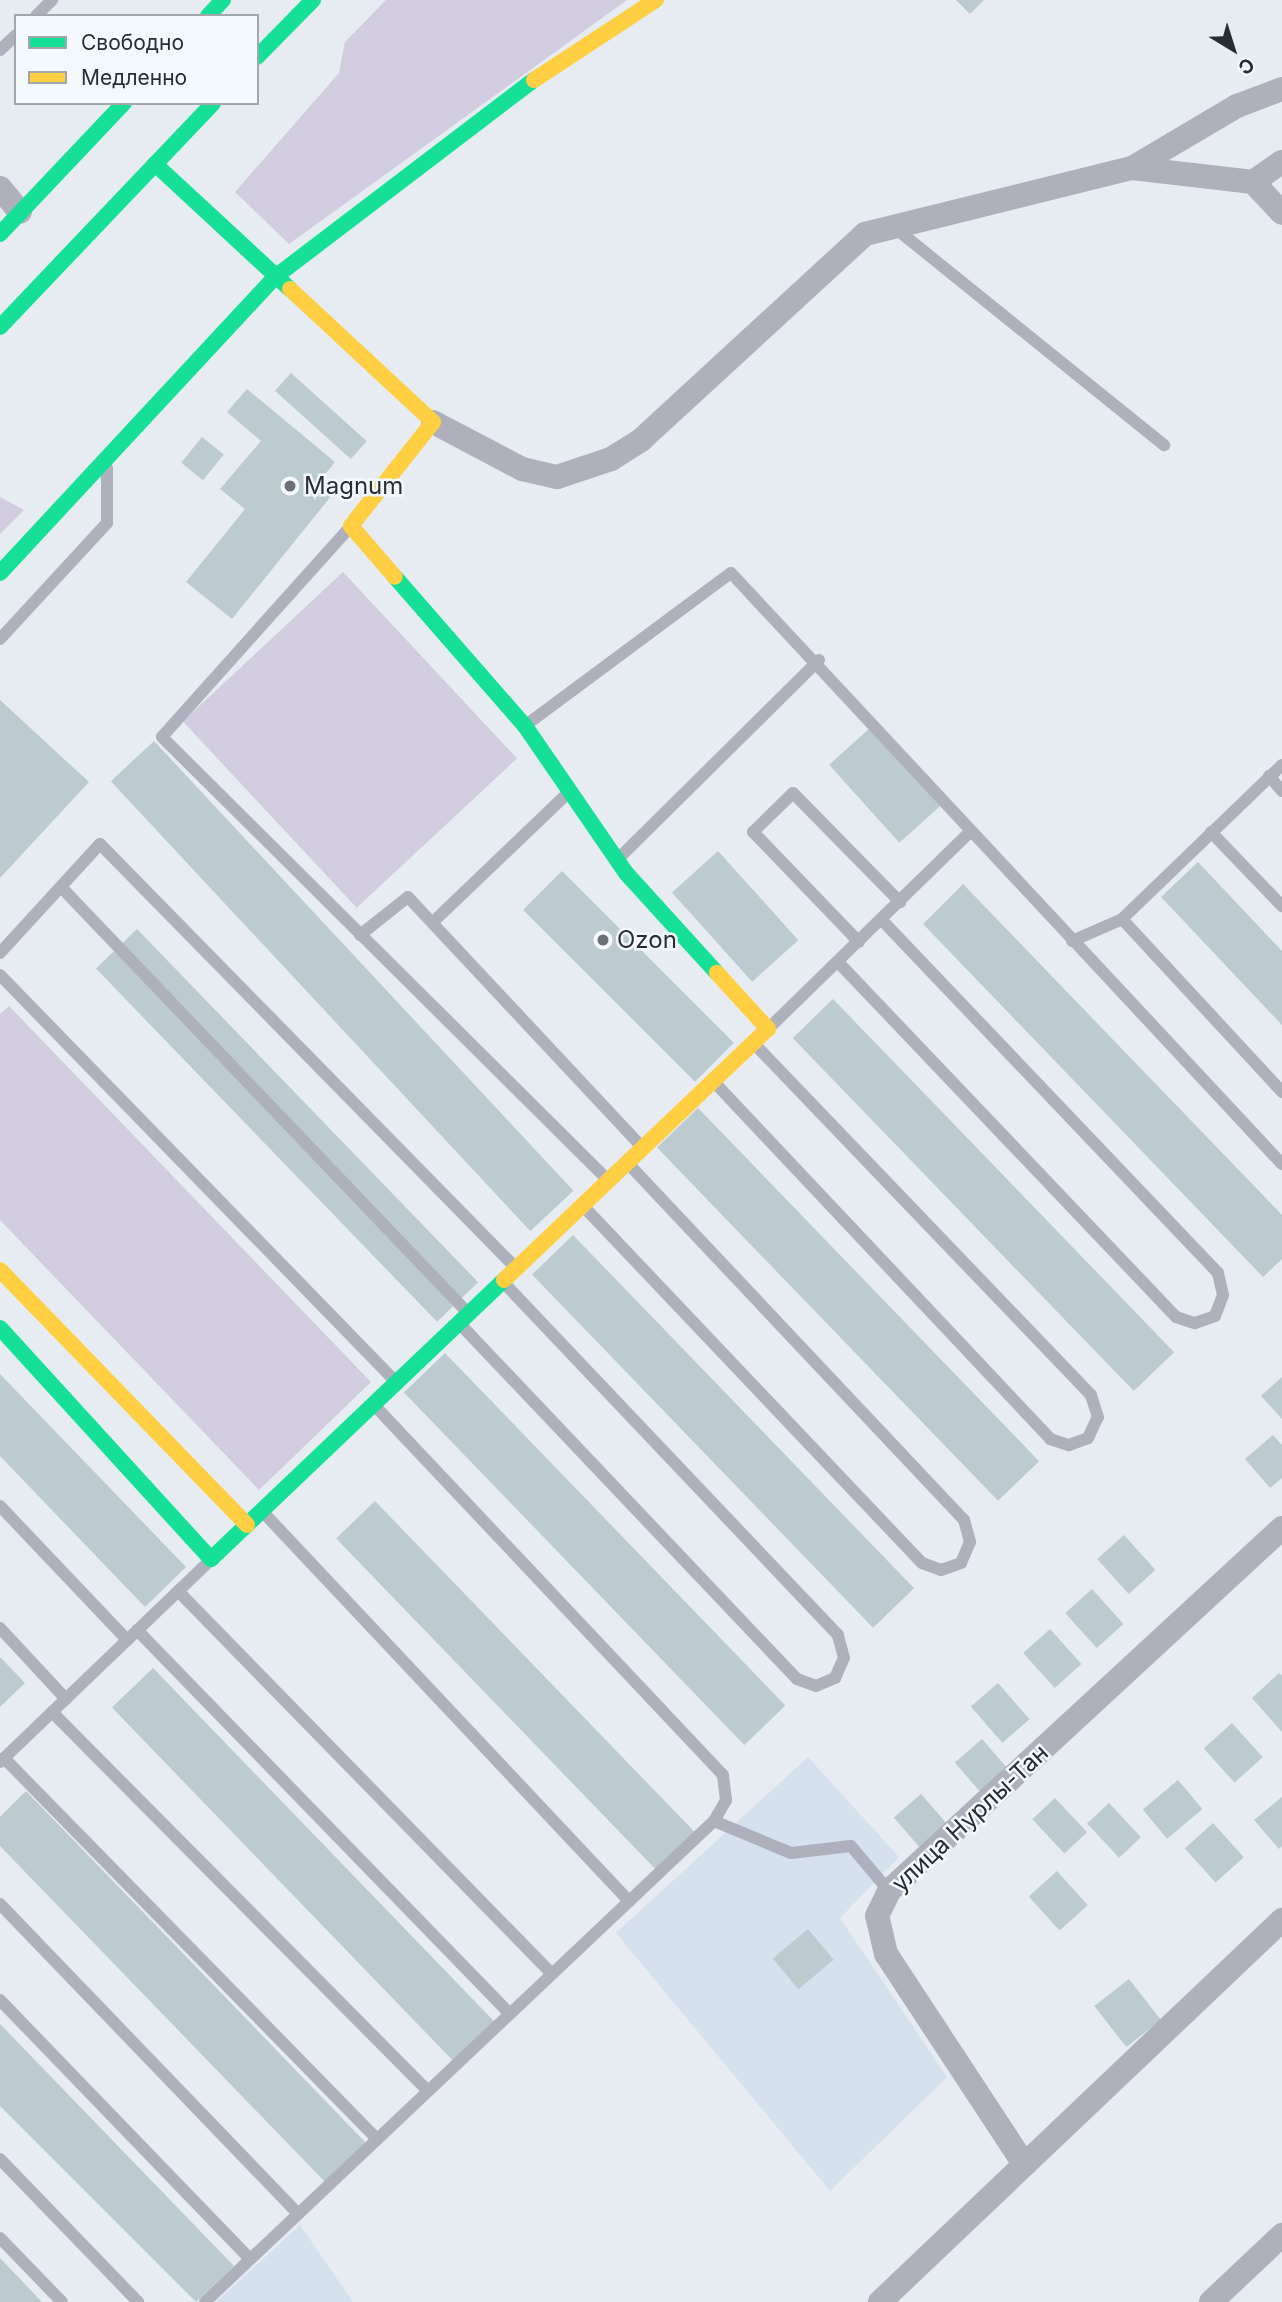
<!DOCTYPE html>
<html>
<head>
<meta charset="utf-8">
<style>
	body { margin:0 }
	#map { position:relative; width:1282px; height:2302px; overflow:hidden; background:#e6ecf2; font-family:Inter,sans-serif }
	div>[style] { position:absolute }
	.built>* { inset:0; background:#d5e1ed }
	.green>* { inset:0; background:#d1ccdf; transform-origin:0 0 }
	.building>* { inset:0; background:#bccbd0; transform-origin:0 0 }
	.lane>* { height:12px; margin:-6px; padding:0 6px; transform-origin:6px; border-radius:6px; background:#aeb1bc }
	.street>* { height:24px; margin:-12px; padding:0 12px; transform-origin:12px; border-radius:12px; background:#aeb1bc }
	.fast>* { height:16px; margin:-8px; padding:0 8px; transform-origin:8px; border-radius:8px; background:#16e098 }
	.slow>* { height:16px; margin:-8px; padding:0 8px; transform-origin:8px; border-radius:8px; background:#ffcf43 }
	.dots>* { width:19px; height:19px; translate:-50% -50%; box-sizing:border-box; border:4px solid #f4f9fe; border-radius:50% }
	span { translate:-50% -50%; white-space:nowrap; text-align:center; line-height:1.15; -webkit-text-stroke:5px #f4f9fe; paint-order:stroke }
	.poi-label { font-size:24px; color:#282d31 }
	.left { translate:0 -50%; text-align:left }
	.street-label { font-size:24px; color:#282d31 }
	.legend { position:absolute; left:14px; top:14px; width:245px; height:91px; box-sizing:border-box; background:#f4f9fe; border:2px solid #a2a7ac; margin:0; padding:9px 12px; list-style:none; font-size:21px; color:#282d31 }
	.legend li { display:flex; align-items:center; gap:14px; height:35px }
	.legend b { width:35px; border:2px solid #a2a7ac }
	.north { position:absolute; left:1198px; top:14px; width:70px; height:70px; -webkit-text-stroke:5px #f4f9fe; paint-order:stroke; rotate:142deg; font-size:19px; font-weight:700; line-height:28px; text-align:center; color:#282d31 }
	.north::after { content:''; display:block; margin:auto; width:24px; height:32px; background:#282d31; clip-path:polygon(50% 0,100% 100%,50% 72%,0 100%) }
</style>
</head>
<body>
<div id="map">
	<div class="built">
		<i style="clip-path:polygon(808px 1757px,899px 1857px,840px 1918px,947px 2077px,830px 2191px,616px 1933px)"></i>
		<i style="clip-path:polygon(300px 2225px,353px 2302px,216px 2302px)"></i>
	</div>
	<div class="green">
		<i style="clip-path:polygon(386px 0,627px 0,289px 244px,235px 192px,339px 73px,345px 42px)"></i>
		<i style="clip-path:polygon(0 497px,24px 510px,0 534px)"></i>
		<i style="left:343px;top:572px;width:255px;height:219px;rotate:47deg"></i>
		<i style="clip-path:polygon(9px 1006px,371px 1382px,259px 1490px,0 1220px,0 1014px)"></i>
	</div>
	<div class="building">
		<i style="clip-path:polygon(956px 0,984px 0,970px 14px)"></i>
		<i style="left:291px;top:373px;width:102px;height:24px;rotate:42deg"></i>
		<i style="clip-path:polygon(247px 389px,335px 462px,322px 478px,336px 490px,232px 619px,186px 582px,245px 509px,220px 489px,261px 441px,227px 412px)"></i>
		<i style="left:202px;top:437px;width:28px;height:33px;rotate:39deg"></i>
		<i style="clip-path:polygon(0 700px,89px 782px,0 878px)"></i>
		<i style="left:870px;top:728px;width:105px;height:55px;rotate:48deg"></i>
		<i style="left:154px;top:741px;width:615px;height:59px;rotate:47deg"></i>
		<i style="left:718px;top:851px;width:120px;height:62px;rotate:48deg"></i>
		<i style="clip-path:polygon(1198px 862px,1282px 951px,1282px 1025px,1161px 897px)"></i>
		<i style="left:562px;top:871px;width:243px;height:55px;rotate:45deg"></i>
		<i style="clip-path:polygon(963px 884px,1282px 1215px,1282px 1259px,1263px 1277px,923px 924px)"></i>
		<i style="left:137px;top:929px;width:491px;height:57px;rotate:46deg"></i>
		<i style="left:833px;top:999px;width:491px;height:56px;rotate:46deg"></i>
		<i style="left:698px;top:1108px;width:491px;height:57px;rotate:46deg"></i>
		<i style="left:573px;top:1235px;width:491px;height:57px;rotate:46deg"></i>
		<i style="left:445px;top:1353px;width:490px;height:57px;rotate:46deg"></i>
		<i style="clip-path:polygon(0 1374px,186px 1567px,145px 1607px,0 1456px)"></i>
		<i style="clip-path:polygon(1282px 1377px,1282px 1419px,1261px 1396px)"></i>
		<i style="clip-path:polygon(1273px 1435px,1282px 1445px,1282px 1478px,1270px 1488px,1245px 1459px)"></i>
		<i style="left:375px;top:1501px;width:463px;height:54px;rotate:46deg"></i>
		<i style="left:1124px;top:1535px;width:47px;height:36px;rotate:48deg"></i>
		<i style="left:1092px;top:1589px;width:47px;height:36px;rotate:48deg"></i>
		<i style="left:1050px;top:1629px;width:47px;height:36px;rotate:48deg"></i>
		<i style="clip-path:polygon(0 1657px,25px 1683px,0 1707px)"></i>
		<i style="left:153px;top:1668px;width:491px;height:57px;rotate:46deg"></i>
		<i style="clip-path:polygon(1279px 1673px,1282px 1675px,1282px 1732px,1252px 1698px)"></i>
		<i style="left:998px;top:1683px;width:48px;height:36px;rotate:49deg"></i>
		<i style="left:1232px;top:1723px;width:46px;height:38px;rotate:48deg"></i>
		<i style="left:982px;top:1739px;width:40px;height:36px;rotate:49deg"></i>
		<i style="left:1178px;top:1780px;width:38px;height:46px;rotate:50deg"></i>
		<i style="clip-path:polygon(26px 1791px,367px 2144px,326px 2183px,0 1846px,0 1817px)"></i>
		<i style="left:921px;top:1794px;width:40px;height:36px;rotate:49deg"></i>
		<i style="clip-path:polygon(1282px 1797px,1282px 1846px,1279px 1849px,1254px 1820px)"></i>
		<i style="left:1055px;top:1798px;width:47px;height:31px;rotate:47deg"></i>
		<i style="left:1109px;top:1803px;width:47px;height:30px;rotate:47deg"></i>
		<i style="left:1213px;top:1823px;width:46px;height:38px;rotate:48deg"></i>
		<i style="left:1057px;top:1871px;width:46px;height:38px;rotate:48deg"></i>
		<i style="left:808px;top:1929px;width:40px;height:46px;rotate:50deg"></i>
		<i style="left:1129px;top:1979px;width:52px;height:44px;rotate:52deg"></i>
		<i style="clip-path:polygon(0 2024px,234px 2266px,196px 2302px,0 2106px)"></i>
		<i style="clip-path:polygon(0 2258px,42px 2302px,0 2302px)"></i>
	</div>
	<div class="lane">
		<i style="left:36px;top:16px;width:23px;rotate:-45deg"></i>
		<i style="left:0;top:50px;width:22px;rotate:-43deg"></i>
		<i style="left:895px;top:228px;width:346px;rotate:38.9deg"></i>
		<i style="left:351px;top:526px;width:283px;rotate:131.9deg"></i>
		<i style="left:162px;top:737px;width:626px;rotate:44.81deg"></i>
		<i style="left:0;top:639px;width:158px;rotate:-47.3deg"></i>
		<i style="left:107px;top:523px;width:55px;rotate:-90deg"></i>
		<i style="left:526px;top:725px;width:255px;rotate:-36.6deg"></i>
		<i style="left:731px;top:573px;width:808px;rotate:47.01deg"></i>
		<i style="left:1269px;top:776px;width:20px;rotate:49deg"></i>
		<i style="left:1211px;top:832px;width:103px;rotate:46.2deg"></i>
		<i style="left:620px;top:857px;width:280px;rotate:-44.7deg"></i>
		<i style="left:62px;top:888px;width:588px;rotate:46.31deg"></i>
		<i style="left:1122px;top:919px;width:236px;rotate:47.2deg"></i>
		<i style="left:433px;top:922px;width:185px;rotate:-43.7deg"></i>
		<i style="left:360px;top:935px;width:61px;rotate:-38.4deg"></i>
		<i style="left:408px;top:897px;width:340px;rotate:46.9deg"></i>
		<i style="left:1072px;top:941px;width:55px;rotate:-23.7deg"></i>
		<i style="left:1122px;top:919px;width:222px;rotate:-43.9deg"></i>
		<i style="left:859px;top:942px;width:153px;rotate:-133.9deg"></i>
		<i style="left:753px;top:832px;width:56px;rotate:-44.3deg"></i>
		<i style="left:793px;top:793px;width:153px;rotate:45.5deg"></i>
		<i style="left:0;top:953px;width:148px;rotate:-47.5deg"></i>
		<i style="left:100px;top:844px;width:594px;rotate:45.55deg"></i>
		<i style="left:838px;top:962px;width:490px;rotate:46.4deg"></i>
		<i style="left:1176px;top:1317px;width:20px;rotate:18deg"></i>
		<i style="left:1195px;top:1323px;width:21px;rotate:-19deg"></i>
		<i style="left:1215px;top:1316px;width:22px;rotate:-69deg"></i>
		<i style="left:1223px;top:1295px;width:23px;rotate:-103deg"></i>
		<i style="left:1218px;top:1273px;width:487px;rotate:-133.6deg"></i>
		<i style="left:0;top:975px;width:568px;rotate:45.78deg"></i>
		<i style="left:769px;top:1028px;width:279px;rotate:-44.3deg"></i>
		<i style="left:715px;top:1083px;width:489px;rotate:46.7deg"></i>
		<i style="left:1050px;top:1439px;width:20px;rotate:18deg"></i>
		<i style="left:1069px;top:1445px;width:20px;rotate:-20deg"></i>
		<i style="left:1088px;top:1438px;width:23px;rotate:-65deg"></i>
		<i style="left:1098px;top:1417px;width:23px;rotate:-108deg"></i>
		<i style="left:1091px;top:1395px;width:484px;rotate:-133.8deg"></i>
		<i style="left:585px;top:1208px;width:489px;rotate:46.5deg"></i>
		<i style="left:922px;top:1563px;width:20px;rotate:20deg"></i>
		<i style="left:941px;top:1570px;width:21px;rotate:-19deg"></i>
		<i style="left:961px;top:1563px;width:23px;rotate:-67deg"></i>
		<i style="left:970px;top:1542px;width:23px;rotate:-105deg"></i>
		<i style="left:964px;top:1520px;width:490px;rotate:-133.3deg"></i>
		<i style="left:460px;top:1324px;width:489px;rotate:46.5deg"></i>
		<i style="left:797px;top:1679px;width:20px;rotate:20deg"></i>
		<i style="left:816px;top:1686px;width:21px;rotate:-23deg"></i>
		<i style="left:835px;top:1678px;width:22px;rotate:-66deg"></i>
		<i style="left:844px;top:1658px;width:24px;rotate:-105deg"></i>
		<i style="left:838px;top:1635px;width:487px;rotate:-133.5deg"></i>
		<i style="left:0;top:1506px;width:185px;rotate:46.5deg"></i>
		<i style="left:262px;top:1511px;width:536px;rotate:46.74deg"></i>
		<i style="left:178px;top:1591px;width:535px;rotate:45.68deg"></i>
		<i style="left:0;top:1628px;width:97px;rotate:47.1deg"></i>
		<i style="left:137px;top:1630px;width:535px;rotate:45.83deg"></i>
		<i style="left:52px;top:1712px;width:534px;rotate:45.23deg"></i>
		<i style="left:4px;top:1758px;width:533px;rotate:45.61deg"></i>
		<i style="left:0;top:1762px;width:292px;rotate:-43.8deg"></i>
		<i style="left:714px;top:1821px;width:83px;rotate:22.6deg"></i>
		<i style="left:791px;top:1853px;width:60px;rotate:-6.7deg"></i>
		<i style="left:851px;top:1846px;width:59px;rotate:49.8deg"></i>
		<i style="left:0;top:1904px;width:430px;rotate:46.1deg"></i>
		<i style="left:0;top:2000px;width:360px;rotate:46deg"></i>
		<i style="left:0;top:2159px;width:199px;rotate:46deg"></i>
		<i style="left:0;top:2238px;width:89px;rotate:45.9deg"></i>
		<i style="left:205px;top:2302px;width:700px;rotate:-43.38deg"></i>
		<i style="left:714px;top:1821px;width:24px;rotate:-60deg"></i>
		<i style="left:726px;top:1800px;width:25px;rotate:-97deg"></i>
		<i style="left:723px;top:1775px;width:506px;rotate:-133.32deg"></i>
	</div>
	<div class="street">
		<i style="left:1132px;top:168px;width:122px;rotate:-30.6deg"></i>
		<i style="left:1237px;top:106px;width:48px;rotate:-20.7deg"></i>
		<i style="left:1253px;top:182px;width:42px;rotate:46.9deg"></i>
		<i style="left:0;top:188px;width:31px;rotate:50deg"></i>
		<i style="left:433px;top:422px;width:101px;rotate:27.8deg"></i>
		<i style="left:522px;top:469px;width:36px;rotate:13deg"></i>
		<i style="left:557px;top:477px;width:57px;rotate:-18.4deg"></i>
		<i style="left:611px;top:459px;width:36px;rotate:-32deg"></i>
		<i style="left:641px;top:440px;width:304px;rotate:-42.6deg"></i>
		<i style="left:865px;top:234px;width:275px;rotate:-13.9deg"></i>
		<i style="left:1132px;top:168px;width:122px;rotate:6.6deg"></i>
		<i style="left:1253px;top:182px;width:35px;rotate:-35deg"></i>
		<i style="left:1024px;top:2164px;width:251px;rotate:-123.3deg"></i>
		<i style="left:886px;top:1954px;width:39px;rotate:-103deg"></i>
		<i style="left:877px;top:1916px;width:28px;rotate:-64deg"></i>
		<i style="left:889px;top:1891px;width:535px;rotate:-42.73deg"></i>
		<i style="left:880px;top:2302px;width:555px;rotate:-43.54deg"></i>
		<i style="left:1211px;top:2302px;width:98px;rotate:-43.3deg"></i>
	</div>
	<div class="fast">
		<i style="left:208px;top:16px;width:22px;rotate:-47deg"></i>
		<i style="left:257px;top:57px;width:80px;rotate:-45.5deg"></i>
		<i style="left:155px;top:164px;width:184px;rotate:42.8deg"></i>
		<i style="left:0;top:234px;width:180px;rotate:-46.6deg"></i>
		<i style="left:0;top:327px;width:309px;rotate:-46.4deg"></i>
		<i style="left:0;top:573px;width:404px;rotate:-47.1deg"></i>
		<i style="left:275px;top:277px;width:325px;rotate:-37.3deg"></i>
		<i style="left:395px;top:577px;width:198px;rotate:48.9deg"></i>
		<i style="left:525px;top:726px;width:178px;rotate:55.5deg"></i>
		<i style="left:626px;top:873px;width:135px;rotate:47.7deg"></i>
		<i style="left:0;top:1328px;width:313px;rotate:47.6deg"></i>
		<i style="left:211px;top:1559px;width:405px;rotate:-43.6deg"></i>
	</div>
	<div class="slow">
		<i style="left:534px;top:80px;width:146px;rotate:-33.3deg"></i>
		<i style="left:290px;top:289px;width:195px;rotate:42.9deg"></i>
		<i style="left:433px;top:422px;width:132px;rotate:128.3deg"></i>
		<i style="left:351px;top:526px;width:67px;rotate:49.2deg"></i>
		<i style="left:0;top:1270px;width:355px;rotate:45.9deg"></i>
		<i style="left:504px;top:1280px;width:364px;rotate:-43.6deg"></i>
		<i style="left:768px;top:1029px;width:76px;rotate:-132.3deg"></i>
	</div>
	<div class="dots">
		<i style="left:290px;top:486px;background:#6a7075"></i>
		<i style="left:603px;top:940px;background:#6a7075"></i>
	</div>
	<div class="poi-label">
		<span class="left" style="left:304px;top:486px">Magnum</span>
		<span class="left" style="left:617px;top:940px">Ozon</span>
	</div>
	<div class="street-label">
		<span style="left:970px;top:1818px;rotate:-43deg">улица Нурлы-Тан</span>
	</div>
	<ul class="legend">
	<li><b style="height:9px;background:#16e098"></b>Свободно</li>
	<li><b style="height:9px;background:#ffcf43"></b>Медленно</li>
	</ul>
	<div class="north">С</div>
</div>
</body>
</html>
